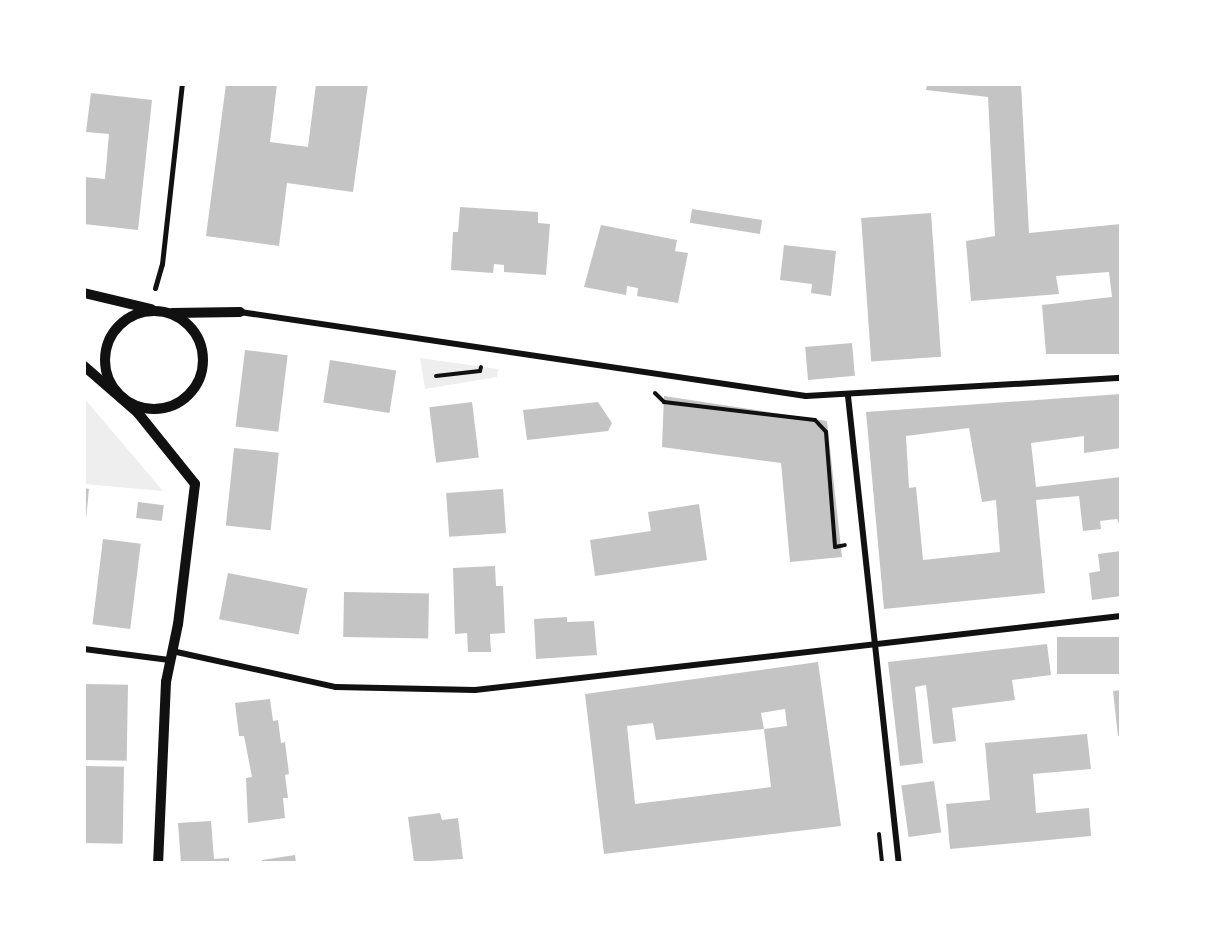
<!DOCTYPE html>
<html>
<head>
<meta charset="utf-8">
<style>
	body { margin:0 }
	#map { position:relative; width:1205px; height:947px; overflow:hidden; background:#fff; font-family:"DM Sans",sans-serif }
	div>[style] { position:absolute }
	.green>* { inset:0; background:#eee }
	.building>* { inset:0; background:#c4c4c4; transform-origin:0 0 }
	.path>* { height:4px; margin:-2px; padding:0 2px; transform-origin:2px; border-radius:2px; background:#111 }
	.pedestrian>* { height:5px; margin:-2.5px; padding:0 2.5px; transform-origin:2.5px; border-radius:2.5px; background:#111 }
	.minor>* { height:6px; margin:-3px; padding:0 3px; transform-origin:3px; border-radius:3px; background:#111 }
	.tertiary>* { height:10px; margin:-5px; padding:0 5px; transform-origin:5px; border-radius:5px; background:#111 }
	.tertiary>.ring { margin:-5px; padding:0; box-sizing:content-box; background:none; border:10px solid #111; border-radius:50% }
	span { translate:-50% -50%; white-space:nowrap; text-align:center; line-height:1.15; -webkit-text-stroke:4.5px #fff; paint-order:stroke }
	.frame { position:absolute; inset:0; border:86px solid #fff; pointer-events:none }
</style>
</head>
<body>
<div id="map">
	<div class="green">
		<i style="clip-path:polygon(420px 358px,498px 369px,497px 377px,425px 389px)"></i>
		<i style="clip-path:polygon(84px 398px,163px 491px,84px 484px)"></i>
	</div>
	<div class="building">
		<i style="clip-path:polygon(226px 84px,277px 84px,270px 142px,308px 147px,316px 84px,368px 84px,353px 192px,287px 183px,279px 246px,206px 236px)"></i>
		<i style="clip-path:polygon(927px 84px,1021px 84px,1029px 233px,1121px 224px,1121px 354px,1046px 354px,1042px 305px,1112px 297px,1109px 272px,1056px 276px,1059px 294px,971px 301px,966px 241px,995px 236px,988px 97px,926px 90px)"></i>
		<i style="clip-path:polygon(91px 93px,152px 100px,138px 230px,84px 224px,84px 177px,105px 179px,109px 134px,86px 132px)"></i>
		<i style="clip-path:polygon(460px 207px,538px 212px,538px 223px,550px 224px,546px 275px,504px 272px,504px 265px,494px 264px,493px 273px,451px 270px,453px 232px,458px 232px)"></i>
		<i style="left:692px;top:209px;width:71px;height:14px;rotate:9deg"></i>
		<i style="left:931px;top:213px;width:144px;height:70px;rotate:86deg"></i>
		<i style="clip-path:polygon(601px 225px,677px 240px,675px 251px,688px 253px,678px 303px,637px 296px,638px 288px,627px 286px,626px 295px,584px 287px)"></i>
		<i style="clip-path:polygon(784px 245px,836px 251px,831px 296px,811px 293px,812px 284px,780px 280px)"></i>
		<i style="left:852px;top:343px;width:33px;height:47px;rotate:85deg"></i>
		<i style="left:245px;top:350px;width:43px;height:77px;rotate:7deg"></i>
		<i style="left:330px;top:360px;width:67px;height:43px;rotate:9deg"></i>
		<i style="clip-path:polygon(evenodd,1121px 394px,1121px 448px,1084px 453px,1084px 436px,1031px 443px,1036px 487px,1121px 477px,1121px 528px,1117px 519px,1100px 521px,1101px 529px,1083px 531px,1079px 496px,1036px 500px,1045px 593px,884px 609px,866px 412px,1121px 394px,969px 428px,982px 502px,996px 500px,1000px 552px,923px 560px,916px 487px,909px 488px,906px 436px,969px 428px)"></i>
		<i style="clip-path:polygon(664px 396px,827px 421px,842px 557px,790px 562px,781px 463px,662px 447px)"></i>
		<i style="left:472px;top:402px;width:56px;height:43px;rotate:83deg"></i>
		<i style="clip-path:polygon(598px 402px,612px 423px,608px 431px,527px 440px,523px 410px)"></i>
		<i style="left:234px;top:448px;width:45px;height:78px;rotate:6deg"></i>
		<i style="clip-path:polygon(84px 488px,89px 489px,86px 519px,84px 519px)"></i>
		<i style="left:503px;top:489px;width:44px;height:57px;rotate:86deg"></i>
		<i style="left:138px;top:502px;width:26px;height:16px;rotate:7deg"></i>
		<i style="clip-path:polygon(699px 504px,707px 560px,595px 576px,590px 540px,651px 531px,648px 512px)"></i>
		<i style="left:103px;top:539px;width:38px;height:86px;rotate:7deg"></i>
		<i style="clip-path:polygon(1121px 551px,1121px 596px,1092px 600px,1089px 573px,1100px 571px,1098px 554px)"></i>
		<i style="clip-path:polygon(495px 566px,496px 586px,503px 586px,505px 633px,490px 634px,491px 652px,468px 652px,467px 633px,455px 634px,453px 568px)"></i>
		<i style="left:228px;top:573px;width:81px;height:47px;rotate:11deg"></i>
		<i style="left:344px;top:592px;width:85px;height:45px;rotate:1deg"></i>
		<i style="clip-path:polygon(567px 617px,567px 622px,594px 621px,597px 655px,536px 659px,534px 619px)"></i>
		<i style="left:1121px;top:637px;width:37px;height:64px;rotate:90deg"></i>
		<i style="clip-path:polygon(1047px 644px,1051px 675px,1012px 680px,1015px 700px,952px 708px,956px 741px,933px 744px,926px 685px,915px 687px,923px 763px,900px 766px,888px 662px)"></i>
		<i style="clip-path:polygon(evenodd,818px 662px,841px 826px,604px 854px,585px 694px,818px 662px,785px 709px,787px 726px,764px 729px,771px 787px,635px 804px,627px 726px,653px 723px,656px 740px,764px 729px,761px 713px,785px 709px)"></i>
		<i style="left:84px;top:684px;width:44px;height:76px;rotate:1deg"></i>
		<i style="clip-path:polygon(1121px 690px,1121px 736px,1118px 736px,1113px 691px)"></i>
		<i style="clip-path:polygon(270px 699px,273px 721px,278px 720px,281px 743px,285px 742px,289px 774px,285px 775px,288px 798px,283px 798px,285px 818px,248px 823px,246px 778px,252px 777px,244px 736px,239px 736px,235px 703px)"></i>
		<i style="clip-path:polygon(1087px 734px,1091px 769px,1033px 774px,1036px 813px,1089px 808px,1091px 836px,950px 849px,946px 804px,990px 800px,985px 743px)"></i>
		<i style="left:84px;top:766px;width:40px;height:77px;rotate:1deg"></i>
		<i style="left:934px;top:781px;width:52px;height:33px;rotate:82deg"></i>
		<i style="clip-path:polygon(440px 813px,442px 820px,458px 818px,463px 859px,414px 862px,408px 817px)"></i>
		<i style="clip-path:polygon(211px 821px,214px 859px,229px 858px,229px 863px,181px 863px,178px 823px)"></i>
		<i style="clip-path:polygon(295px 855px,296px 863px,262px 863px,262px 860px)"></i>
	</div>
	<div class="path">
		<i style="left:436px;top:376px;width:44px;rotate:-6.5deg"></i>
		<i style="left:480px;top:371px;width:4px;rotate:-76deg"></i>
		<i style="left:655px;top:393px;width:13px;rotate:45deg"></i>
		<i style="left:664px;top:402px;width:152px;rotate:6.8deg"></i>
		<i style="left:815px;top:420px;width:16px;rotate:47deg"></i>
		<i style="left:826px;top:432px;width:115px;rotate:85.5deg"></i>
		<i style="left:835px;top:547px;width:10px;rotate:-11deg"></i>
		<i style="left:879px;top:834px;width:29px;rotate:84deg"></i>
	</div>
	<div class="pedestrian">
		<i style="left:155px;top:288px;width:25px;rotate:-74deg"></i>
		<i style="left:162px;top:264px;width:181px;rotate:-83.7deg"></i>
	</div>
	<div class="minor">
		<i style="left:240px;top:312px;width:572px;rotate:8.44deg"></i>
		<i style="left:806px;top:396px;width:316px;rotate:-3.3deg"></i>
		<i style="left:848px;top:396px;width:470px;rotate:83.8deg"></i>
		<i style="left:84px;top:649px;width:86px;rotate:7.4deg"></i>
		<i style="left:172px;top:651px;width:168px;rotate:12.4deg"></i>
		<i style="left:336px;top:687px;width:139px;rotate:1.2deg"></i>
		<i style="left:475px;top:690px;width:650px;rotate:-6.53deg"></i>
	</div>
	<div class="tertiary">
		<i style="left:84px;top:293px;width:69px;rotate:13.4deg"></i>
		<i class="ring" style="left:105px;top:311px;width:88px;height:88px"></i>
		<i style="left:172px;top:313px;width:68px;rotate:-0.8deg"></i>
		<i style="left:84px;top:366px;width:72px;rotate:41deg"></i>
		<i style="left:138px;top:413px;width:91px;rotate:51.2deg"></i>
		<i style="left:195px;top:484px;width:141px;rotate:96.9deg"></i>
		<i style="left:178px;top:624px;width:59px;rotate:101.7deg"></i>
		<i style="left:166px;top:682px;width:181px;rotate:92.5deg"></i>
	</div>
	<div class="frame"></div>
</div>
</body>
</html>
